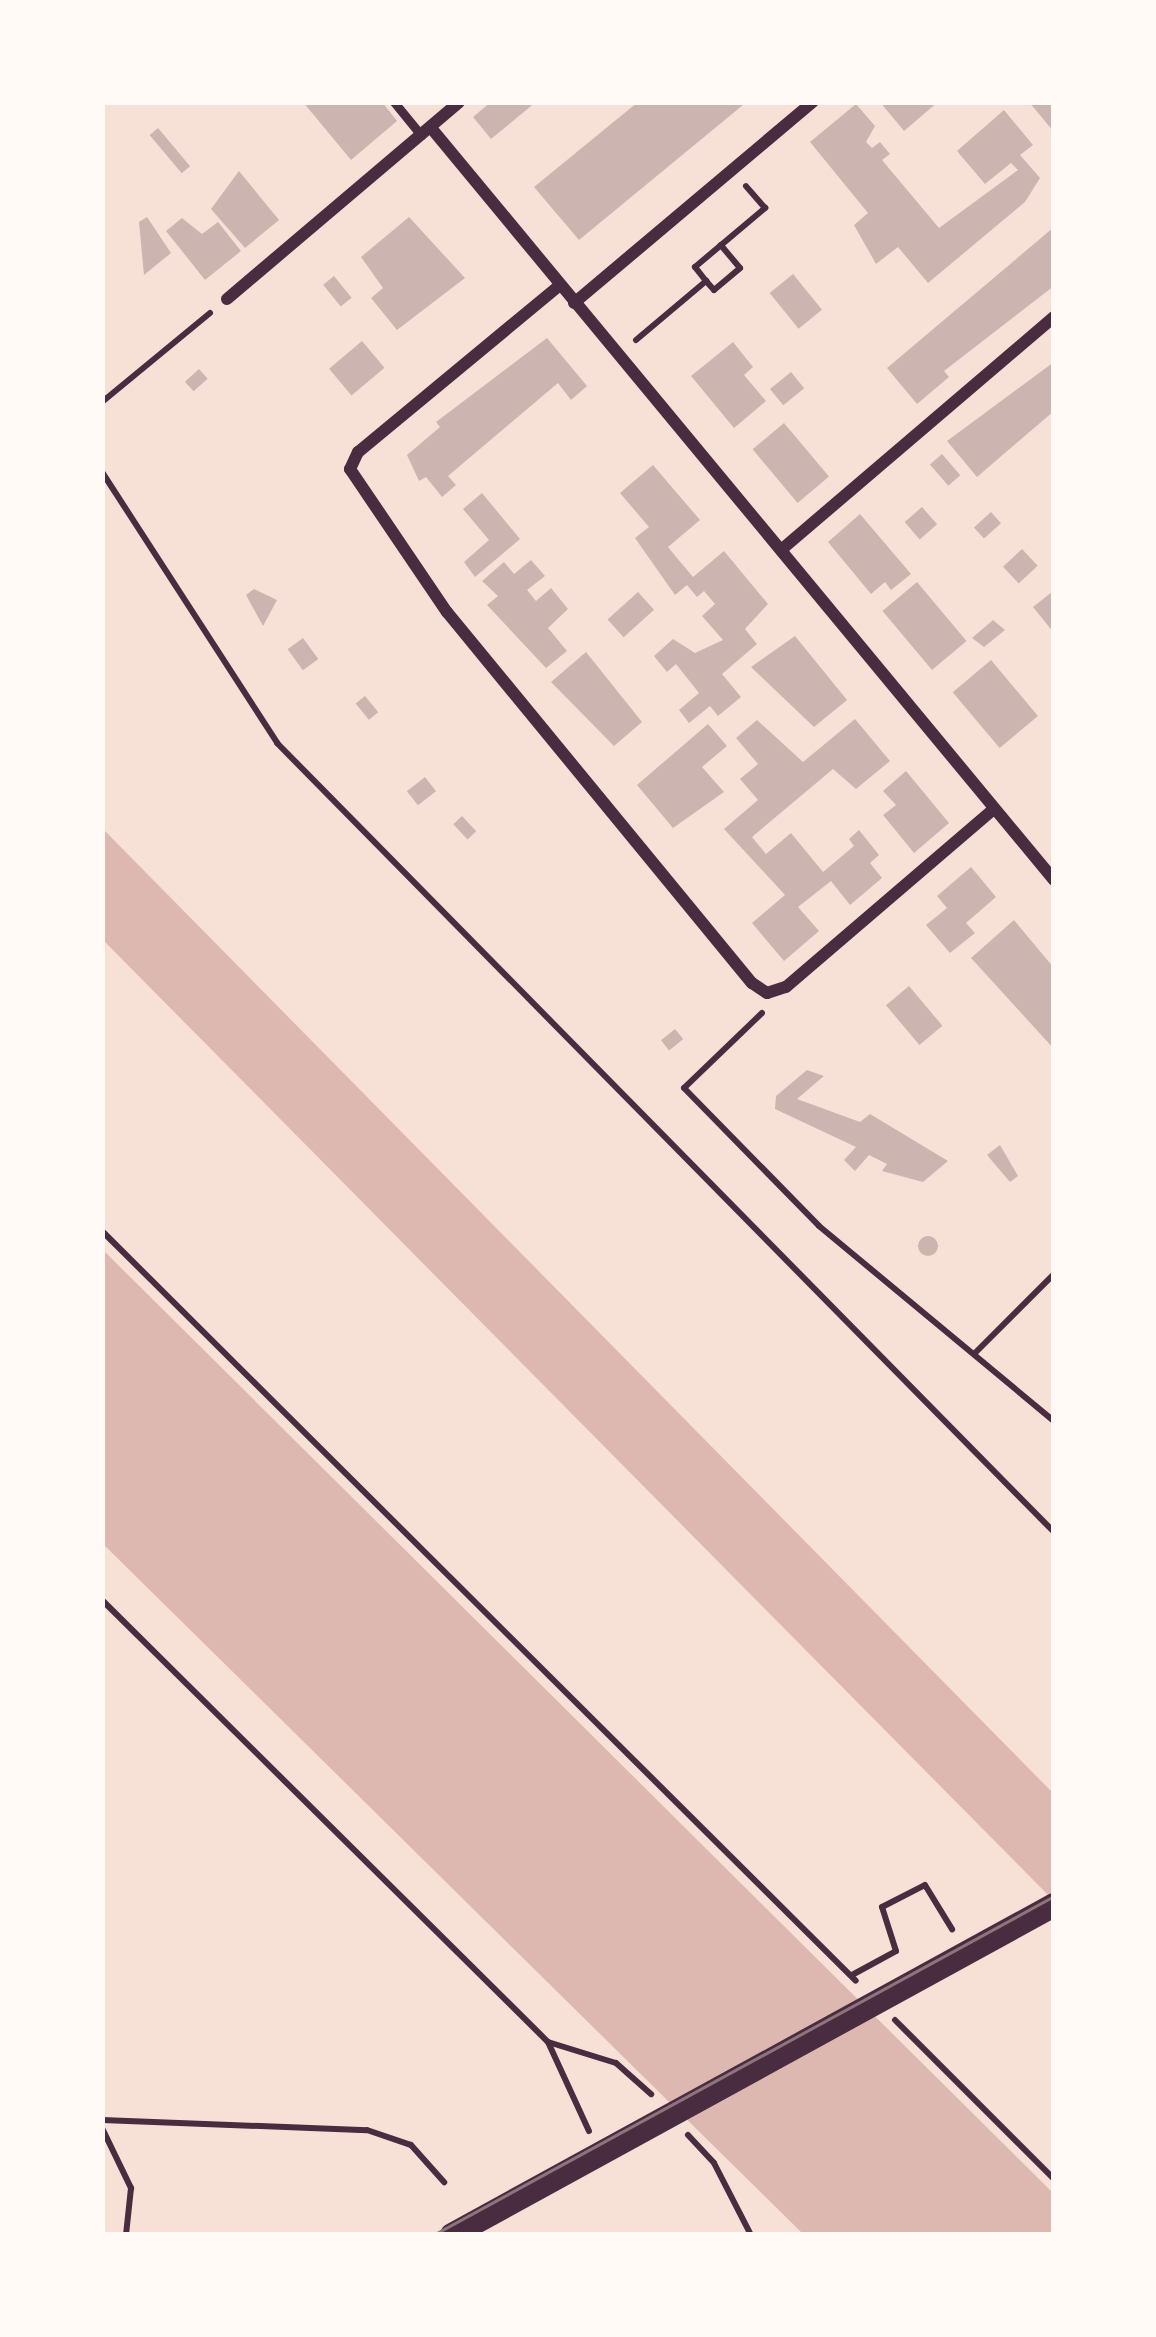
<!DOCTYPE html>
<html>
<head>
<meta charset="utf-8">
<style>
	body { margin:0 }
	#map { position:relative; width:1156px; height:2337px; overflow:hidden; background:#f7e1d7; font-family:"Golos Text",sans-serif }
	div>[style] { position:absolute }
	.water>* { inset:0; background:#dcb8b0 }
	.building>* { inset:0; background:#ccb4b1; transform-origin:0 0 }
	.round { border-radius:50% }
	.path>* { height:6px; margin:-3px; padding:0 3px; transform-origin:3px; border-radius:3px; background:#4a2c40 }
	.service>* { height:9px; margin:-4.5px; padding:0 4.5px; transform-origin:4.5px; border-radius:4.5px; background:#4a2c40 }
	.minor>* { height:12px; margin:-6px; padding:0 6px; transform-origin:6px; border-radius:6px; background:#4a2c40 }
	.secondary>* { height:24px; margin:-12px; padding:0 12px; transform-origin:12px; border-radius:12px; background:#4a2c40 }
	.tram>* { height:3px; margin:-1.5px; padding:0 1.5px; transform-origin:1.5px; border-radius:1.5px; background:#8f747c }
	span { translate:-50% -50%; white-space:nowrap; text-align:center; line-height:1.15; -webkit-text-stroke:12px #fffaf5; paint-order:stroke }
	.frame { position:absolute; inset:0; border:105px solid #fffaf5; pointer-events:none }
</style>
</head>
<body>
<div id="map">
	<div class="water">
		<i style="clip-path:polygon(102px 828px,1054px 1794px,1054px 1901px,102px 939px)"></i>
		<i style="clip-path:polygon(102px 1249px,1054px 2194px,1054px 2235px,804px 2235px,102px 1543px)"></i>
	</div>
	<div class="building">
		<i style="clip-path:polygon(303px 102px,382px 102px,397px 121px,351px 160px)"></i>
		<i style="clip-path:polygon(491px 102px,536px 102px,491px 139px,473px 117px)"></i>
		<i style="clip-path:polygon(638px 102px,743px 105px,579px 240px,534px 187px)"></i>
		<i style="clip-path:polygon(880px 102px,938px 102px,904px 131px)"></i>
		<i style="clip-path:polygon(1029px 102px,1054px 102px,1054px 132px)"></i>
		<i style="clip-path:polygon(856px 104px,875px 126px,866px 142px,872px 148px,880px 142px,890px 154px,882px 160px,939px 228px,1018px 170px,1011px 163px,985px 184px,957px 151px,1004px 110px,1033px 145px,1020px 155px,1040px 178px,1025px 202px,928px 283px,898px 247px,876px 264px,854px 225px,868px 213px,810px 142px)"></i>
		<i style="left:158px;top:128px;width:50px;height:11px;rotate:50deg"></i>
		<i style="clip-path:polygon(239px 171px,279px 220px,245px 248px,211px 209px)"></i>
		<i style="clip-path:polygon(147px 217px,171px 253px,144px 275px,139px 222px)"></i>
		<i style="clip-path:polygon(409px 217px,465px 278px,397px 330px,371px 298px,383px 288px,361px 257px)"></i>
		<i style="clip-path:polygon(182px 218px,202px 234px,218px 222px,241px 251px,205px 280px,166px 231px)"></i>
		<i style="clip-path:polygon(1054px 227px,1054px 286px,944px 371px,949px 377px,917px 404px,887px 368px)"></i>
		<i style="left:793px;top:274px;width:46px;height:30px;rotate:51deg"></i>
		<i style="left:334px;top:276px;width:28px;height:14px;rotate:51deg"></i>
		<i style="clip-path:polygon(547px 338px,587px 386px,571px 400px,558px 383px,448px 476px,456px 485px,442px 497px,426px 477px,419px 481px,407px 455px,440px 427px,436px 422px)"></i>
		<i style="left:362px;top:341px;width:35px;height:43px;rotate:50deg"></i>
		<i style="clip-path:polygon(733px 342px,753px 367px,744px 375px,766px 401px,734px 428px,691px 376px)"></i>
		<i style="clip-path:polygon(1054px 362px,1054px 411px,977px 477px,947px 441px)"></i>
		<i style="left:199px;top:369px;width:13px;height:19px;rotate:48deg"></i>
		<i style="left:791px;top:372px;width:21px;height:27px;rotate:51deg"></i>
		<i style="left:784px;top:423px;width:70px;height:41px;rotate:50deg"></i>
		<i style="left:942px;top:454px;width:28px;height:16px;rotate:49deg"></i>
		<i style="clip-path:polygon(653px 465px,700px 520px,668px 547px,677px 558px,693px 577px,724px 551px,768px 604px,745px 629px,757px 644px,722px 674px,741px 697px,718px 716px,710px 706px,689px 723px,679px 710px,699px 693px,676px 664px,667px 672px,654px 656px,673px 639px,695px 653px,723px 640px,702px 616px,715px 604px,704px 591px,697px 597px,687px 585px,675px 595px,635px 538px,649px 527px,620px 493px)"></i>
		<i style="clip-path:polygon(482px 493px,520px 539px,475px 577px,464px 562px,489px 540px,463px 509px)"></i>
		<i style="left:922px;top:507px;width:23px;height:23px;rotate:49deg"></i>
		<i style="left:991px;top:512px;width:15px;height:23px;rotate:48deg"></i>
		<i style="clip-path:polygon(860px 514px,911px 574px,891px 590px,885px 582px,871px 594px,828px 542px)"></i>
		<i style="left:1022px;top:549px;width:23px;height:26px;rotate:47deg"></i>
		<i style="clip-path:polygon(531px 560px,545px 576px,527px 590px,536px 601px,551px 588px,568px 609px,548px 628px,567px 651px,546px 668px,487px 605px,498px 596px,482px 581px,504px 562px,514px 574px)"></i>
		<i style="left:917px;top:582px;width:77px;height:45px;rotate:50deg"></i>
		<i style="clip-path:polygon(254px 589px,277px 600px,263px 626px,246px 595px)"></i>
		<i style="left:638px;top:592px;width:24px;height:41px;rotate:48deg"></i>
		<i style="clip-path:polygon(1052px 592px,1054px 594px,1054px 633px,1033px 607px)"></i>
		<i style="clip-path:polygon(993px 620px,1005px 630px,984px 647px,972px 638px)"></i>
		<i style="clip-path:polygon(795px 636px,847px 700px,814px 727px,751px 667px)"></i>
		<i style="left:303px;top:638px;width:26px;height:19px;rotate:54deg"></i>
		<i style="clip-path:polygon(586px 652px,642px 722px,614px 746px,551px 682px)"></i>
		<i style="left:991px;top:660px;width:73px;height:50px;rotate:50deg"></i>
		<i style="left:365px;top:696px;width:21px;height:12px;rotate:51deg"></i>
		<i style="clip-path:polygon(855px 719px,890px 761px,856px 789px,833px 769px,752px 837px,766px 854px,791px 833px,823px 872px,854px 846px,849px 839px,859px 830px,879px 855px,870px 863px,882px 878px,850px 905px,831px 881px,798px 907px,819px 931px,784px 961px,752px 923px,785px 895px,724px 829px,758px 800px,740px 779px,758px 764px,736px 738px,757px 720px,803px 762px)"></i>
		<i style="clip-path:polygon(708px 724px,727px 746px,702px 767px,724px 792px,673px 828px,637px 785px)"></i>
		<i style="clip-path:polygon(906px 771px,949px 823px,914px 853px,883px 815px,896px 805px,883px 791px)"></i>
		<i style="left:425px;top:777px;width:18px;height:23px;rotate:52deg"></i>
		<i style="left:462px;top:816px;width:21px;height:12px;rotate:47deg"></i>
		<i style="clip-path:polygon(971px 867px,996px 897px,966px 923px,975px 933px,950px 953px,926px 925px,947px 908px,937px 896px)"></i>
		<i style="clip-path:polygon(1014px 920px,1054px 968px,1054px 1049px,971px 958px)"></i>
		<i style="left:909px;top:986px;width:52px;height:30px;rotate:50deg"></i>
		<i style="left:675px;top:1029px;width:13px;height:18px;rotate:51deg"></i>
		<i style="clip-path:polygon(807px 1070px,824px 1076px,797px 1099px,860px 1122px,870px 1114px,948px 1161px,923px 1182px,882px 1171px,887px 1164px,869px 1155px,855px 1171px,844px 1160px,856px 1147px,775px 1109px,776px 1096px)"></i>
		<i style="clip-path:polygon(1000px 1145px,1018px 1176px,1010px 1182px,987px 1155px)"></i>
		<i class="round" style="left:918px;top:1236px;width:20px;height:20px"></i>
	</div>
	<div class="path">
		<i style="left:706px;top:281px;width:12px;rotate:48deg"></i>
		<i style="left:714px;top:290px;width:34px;rotate:-40deg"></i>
		<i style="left:740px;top:268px;width:30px;rotate:-130deg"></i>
		<i style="left:636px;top:340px;width:92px;rotate:-40.1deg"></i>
		<i style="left:706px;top:281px;width:18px;rotate:-128deg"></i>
		<i style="left:695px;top:267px;width:92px;rotate:-40.1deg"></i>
		<i style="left:765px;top:208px;width:29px;rotate:-131deg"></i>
		<i style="left:102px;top:402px;width:140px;rotate:-39.5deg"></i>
		<i style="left:102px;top:472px;width:323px;rotate:57.1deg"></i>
		<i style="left:277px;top:743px;width:1107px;rotate:45.44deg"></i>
		<i style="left:762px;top:1013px;width:108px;rotate:136.1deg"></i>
		<i style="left:684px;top:1088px;width:193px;rotate:45.6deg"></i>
		<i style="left:819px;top:1226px;width:305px;rotate:39.7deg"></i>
		<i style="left:102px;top:1231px;width:1063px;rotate:44.85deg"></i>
		<i style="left:974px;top:1354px;width:113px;rotate:-45deg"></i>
		<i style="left:102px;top:1600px;width:628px;rotate:44.74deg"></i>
		<i style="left:548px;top:2042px;width:71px;rotate:17.2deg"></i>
		<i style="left:616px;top:2063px;width:47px;rotate:41.5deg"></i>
		<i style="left:852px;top:1975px;width:50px;rotate:-28.6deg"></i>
		<i style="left:896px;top:1951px;width:46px;rotate:-107.7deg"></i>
		<i style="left:882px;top:1907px;width:48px;rotate:-27.1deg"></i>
		<i style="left:925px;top:1885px;width:52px;rotate:58.5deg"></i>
		<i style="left:895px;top:2020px;width:225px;rotate:45deg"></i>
		<i style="left:548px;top:2042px;width:98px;rotate:65.3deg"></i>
		<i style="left:102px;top:2120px;width:265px;rotate:2.2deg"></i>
		<i style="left:367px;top:2130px;width:46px;rotate:18.8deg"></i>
		<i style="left:411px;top:2145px;width:50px;rotate:48.3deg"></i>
		<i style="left:102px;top:2128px;width:67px;rotate:64.2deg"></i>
		<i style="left:131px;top:2188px;width:47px;rotate:96.1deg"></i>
		<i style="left:688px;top:2135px;width:38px;rotate:47deg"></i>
		<i style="left:714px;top:2163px;width:81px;rotate:62.8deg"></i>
	</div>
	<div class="service">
		<i style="left:394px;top:102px;width:43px;rotate:50.7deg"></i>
	</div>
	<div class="minor">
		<i style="left:432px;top:129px;width:975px;rotate:50.37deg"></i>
		<i style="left:560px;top:285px;width:262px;rotate:140.4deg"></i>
		<i style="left:358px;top:452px;width:19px;rotate:115deg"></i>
		<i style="left:350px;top:469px;width:173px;rotate:55.9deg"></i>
		<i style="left:447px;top:612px;width:480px;rotate:50.6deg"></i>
		<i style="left:752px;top:983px;width:18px;rotate:34deg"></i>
		<i style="left:767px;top:993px;width:20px;rotate:-18deg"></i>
		<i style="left:786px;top:987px;width:274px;rotate:-40.6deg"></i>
		<i style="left:227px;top:299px;width:304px;rotate:-40.3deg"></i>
		<i style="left:574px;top:303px;width:312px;rotate:-40.1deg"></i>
		<i style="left:781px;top:550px;width:359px;rotate:-40.5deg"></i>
	</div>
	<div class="secondary">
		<i style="left:452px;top:2235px;width:687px;rotate:-28.73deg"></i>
	</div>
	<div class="tram">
		<i style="left:433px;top:2235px;width:708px;rotate:-28.63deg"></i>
	</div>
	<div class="frame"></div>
</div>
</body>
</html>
